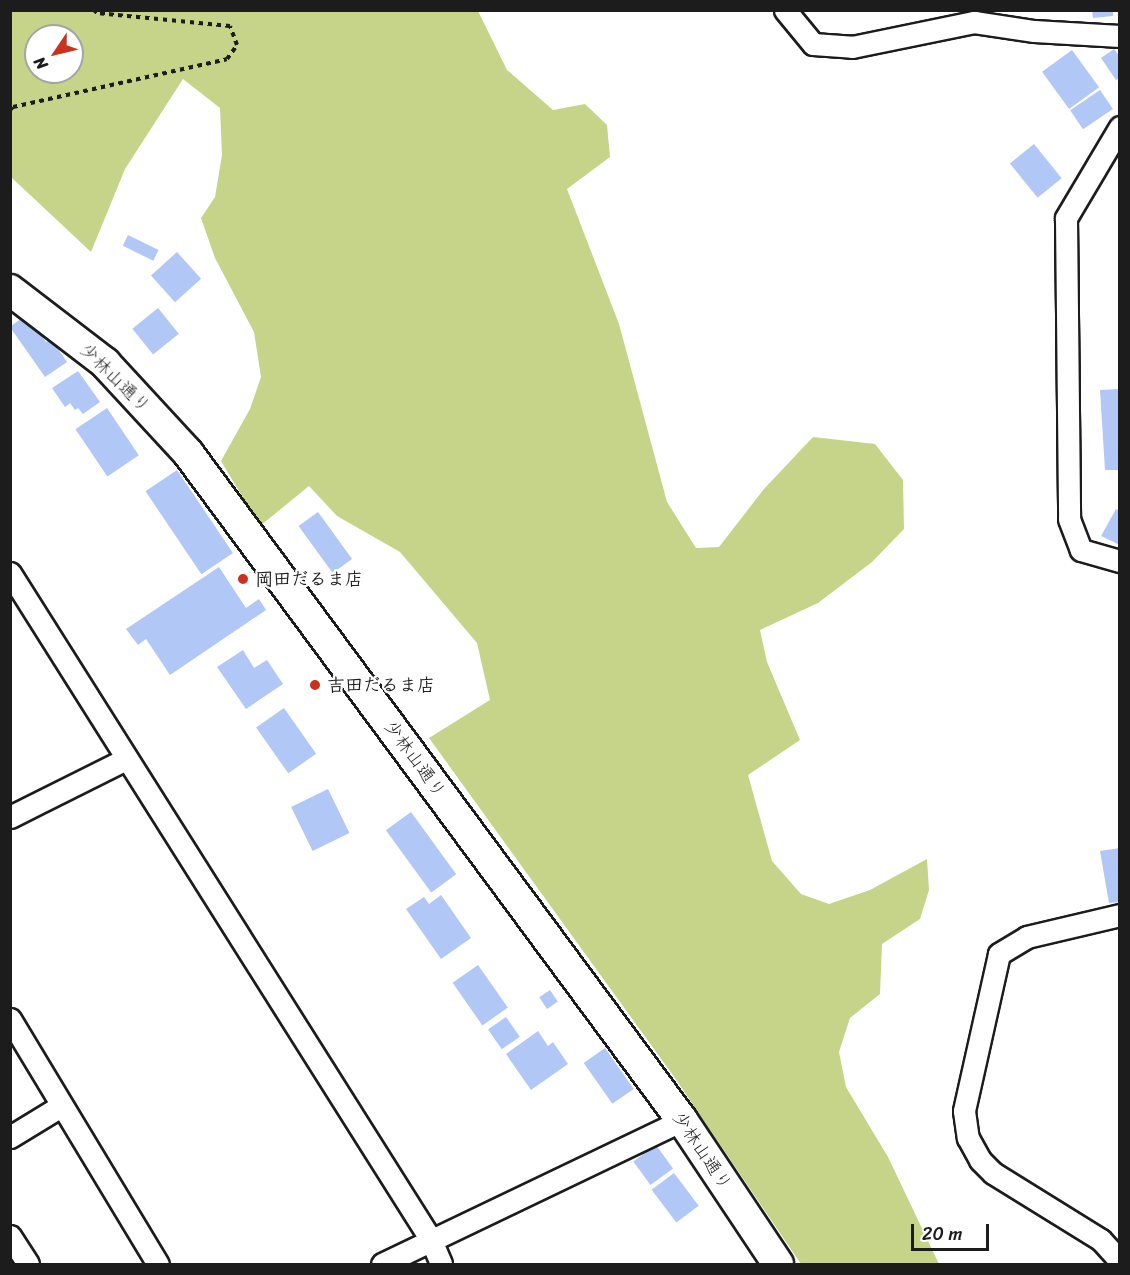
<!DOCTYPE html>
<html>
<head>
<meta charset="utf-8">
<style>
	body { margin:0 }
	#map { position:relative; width:1130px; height:1275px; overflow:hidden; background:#fff; font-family:Sriracha,"Klee One",sans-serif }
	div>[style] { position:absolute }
	.green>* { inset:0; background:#c5d488 }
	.building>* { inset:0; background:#b1c7f6; transform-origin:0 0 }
	.path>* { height:4px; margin-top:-2px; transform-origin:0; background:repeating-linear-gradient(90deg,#1c1c1c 0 4.5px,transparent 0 9px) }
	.roads { filter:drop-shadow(2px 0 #1c1c1c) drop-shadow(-2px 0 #1c1c1c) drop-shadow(0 2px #1c1c1c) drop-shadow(0 -2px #1c1c1c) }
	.street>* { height:21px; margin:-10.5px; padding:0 10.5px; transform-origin:10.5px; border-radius:10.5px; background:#fff }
	.secondary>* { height:30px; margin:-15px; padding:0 15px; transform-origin:15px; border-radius:15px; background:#fff }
	.dots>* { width:16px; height:16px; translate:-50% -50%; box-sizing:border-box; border:3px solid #fff; border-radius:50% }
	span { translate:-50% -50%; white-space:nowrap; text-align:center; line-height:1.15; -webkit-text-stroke:4.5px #fff; paint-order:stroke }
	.street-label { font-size:18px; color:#1c1c1c }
	.poi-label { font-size:18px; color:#1c1c1c; font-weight:700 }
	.left { translate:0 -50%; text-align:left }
	.frame { position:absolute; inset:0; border:12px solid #1c1c1c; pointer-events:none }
	.north { position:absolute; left:24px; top:24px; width:60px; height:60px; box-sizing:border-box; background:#fff; border:2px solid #a4a4a4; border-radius:50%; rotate:235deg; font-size:16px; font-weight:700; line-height:24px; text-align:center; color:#1c1c1c }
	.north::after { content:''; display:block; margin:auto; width:21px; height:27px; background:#c8321e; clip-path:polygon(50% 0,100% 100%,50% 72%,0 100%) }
	.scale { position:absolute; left:911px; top:1224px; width:78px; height:27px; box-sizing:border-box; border:3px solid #1c1c1c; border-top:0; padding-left:8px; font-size:18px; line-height:21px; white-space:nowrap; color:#1c1c1c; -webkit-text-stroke:4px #fff; paint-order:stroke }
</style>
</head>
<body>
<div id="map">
	<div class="green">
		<i style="clip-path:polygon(evenodd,10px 11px,478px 11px,507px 70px,553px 110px,585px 104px,607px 125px,610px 157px,567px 189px,619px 324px,667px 502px,696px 548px,719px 547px,764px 489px,813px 437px,875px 444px,903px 480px,904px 529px,872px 562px,818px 603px,760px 630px,767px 662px,800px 740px,748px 775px,772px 861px,801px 894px,829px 904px,870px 890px,927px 859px,929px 890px,920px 919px,882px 944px,880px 994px,850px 1018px,839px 1052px,846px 1087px,888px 1157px,939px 1264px,801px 1264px,675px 1078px,429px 738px,490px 700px,477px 643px,400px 552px,337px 516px,309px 486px,260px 526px,221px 461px,250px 409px,261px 377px,254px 332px,215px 258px,201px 218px,215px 197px,222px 155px,220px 108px,183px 79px,125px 169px,91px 252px,11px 177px,10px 11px,36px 36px,72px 36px,72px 72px,36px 72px,36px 36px)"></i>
	</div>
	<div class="building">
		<i style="clip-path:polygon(1092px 10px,1113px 10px,1113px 16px,1093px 18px)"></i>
		<i style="clip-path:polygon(1114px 49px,1120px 57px,1120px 78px,1116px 80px,1101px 58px)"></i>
		<i style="left:1072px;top:50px;width:46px;height:37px;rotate:54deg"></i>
		<i style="left:1100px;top:90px;width:23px;height:36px;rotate:56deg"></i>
		<i style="left:1034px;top:144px;width:44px;height:31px;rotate:51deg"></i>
		<i style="left:128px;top:235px;width:34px;height:12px;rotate:26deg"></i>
		<i style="left:177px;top:252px;width:36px;height:35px;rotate:48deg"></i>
		<i style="left:158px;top:308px;width:33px;height:33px;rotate:51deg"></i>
		<i style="clip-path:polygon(27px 314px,46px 342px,51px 339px,67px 362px,45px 377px,10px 327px)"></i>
		<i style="clip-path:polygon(78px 371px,100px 402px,83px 414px,78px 408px,75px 410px,70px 403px,65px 407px,52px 388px)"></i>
		<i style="clip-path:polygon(1120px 389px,1120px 470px,1105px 470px,1100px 390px)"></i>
		<i style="left:107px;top:408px;width:57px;height:38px;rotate:56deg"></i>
		<i style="left:177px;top:470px;width:100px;height:38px;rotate:56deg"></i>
		<i style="clip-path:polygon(1116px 509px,1120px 511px,1120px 545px,1101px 536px)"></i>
		<i style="left:318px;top:512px;width:58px;height:24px;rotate:54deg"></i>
		<i style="clip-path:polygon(219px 567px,246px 608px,259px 599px,266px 610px,170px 675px,146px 639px,138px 645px,126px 629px)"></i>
		<i style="clip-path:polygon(243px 650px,254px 668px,267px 660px,283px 684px,246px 709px,217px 667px)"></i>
		<i style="left:284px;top:708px;width:56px;height:34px;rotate:55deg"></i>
		<i style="left:328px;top:789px;width:49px;height:41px;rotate:64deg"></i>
		<i style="left:411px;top:812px;width:77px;height:31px;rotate:54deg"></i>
		<i style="clip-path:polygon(1120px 848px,1120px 902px,1109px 903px,1100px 851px)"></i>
		<i style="clip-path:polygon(441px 895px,471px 938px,441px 959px,406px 909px,424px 897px,429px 904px)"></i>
		<i style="left:478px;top:965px;width:52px;height:31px;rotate:55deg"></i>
		<i style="left:550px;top:990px;width:14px;height:13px;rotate:56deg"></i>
		<i style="left:506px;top:1017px;width:24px;height:22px;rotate:55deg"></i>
		<i style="clip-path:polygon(538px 1031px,548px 1046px,553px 1042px,568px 1064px,531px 1090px,506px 1054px)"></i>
		<i style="left:605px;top:1048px;width:50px;height:26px;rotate:55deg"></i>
		<i style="left:656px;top:1145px;width:29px;height:28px;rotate:54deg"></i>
		<i style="left:674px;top:1173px;width:41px;height:28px;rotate:53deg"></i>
	</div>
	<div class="path">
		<i style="left:10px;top:110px;width:4px;rotate:-45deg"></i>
		<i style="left:13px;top:107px;width:219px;rotate:-12.6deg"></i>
		<i style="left:227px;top:59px;width:17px;rotate:-54deg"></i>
		<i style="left:237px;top:45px;width:20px;rotate:-110deg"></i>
		<i style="left:230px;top:26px;width:134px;rotate:-174.4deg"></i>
		<i style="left:97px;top:13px;width:4px;rotate:-135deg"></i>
	</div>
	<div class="roads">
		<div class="street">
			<i style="left:785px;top:10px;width:44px;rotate:50.5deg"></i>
			<i style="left:813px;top:44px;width:39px;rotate:4deg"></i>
			<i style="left:852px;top:47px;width:125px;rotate:-11.6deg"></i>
			<i style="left:974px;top:22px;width:61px;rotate:8.5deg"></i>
			<i style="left:1034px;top:31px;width:86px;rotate:3.3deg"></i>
			<i style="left:1120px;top:127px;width:106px;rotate:120.7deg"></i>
			<i style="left:1066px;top:218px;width:301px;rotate:89.4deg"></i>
			<i style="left:1069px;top:519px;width:33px;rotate:69deg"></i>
			<i style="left:1081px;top:550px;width:41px;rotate:15.8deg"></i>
			<i style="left:10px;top:573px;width:789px;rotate:57.74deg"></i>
			<i style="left:431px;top:1240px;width:26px;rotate:67deg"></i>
			<i style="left:10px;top:817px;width:130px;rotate:-26.6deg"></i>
			<i style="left:1120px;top:915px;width:96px;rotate:166.7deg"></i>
			<i style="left:1027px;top:937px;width:33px;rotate:149deg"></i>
			<i style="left:999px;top:954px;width:161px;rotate:102.6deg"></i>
			<i style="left:964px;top:1111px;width:27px;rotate:82deg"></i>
			<i style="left:968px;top:1138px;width:25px;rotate:61deg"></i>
			<i style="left:980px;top:1160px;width:18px;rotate:45deg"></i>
			<i style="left:993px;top:1173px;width:127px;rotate:31.8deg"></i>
			<i style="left:1101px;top:1240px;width:28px;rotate:48deg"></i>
			<i style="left:10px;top:1019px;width:286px;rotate:58.9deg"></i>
			<i style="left:10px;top:1137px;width:60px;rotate:-31.3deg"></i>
			<i style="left:10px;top:1236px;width:33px;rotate:57deg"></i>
			<i style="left:382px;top:1264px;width:333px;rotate:-25.6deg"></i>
		</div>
		<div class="secondary">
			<i style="left:10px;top:290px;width:120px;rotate:37.5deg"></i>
			<i style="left:105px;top:363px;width:122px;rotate:47.3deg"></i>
			<i style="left:188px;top:453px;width:830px;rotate:53.48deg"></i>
			<i style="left:682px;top:1120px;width:173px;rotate:56.3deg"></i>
		</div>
	</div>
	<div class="dots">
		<i style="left:243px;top:579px;background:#c8321e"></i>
		<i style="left:315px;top:685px;background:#c8321e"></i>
	</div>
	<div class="street-label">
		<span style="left:115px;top:378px;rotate:44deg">少林山通り</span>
		<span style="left:415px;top:759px;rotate:54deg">少林山通り</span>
		<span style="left:702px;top:1151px;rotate:56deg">少林山通り</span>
	</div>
	<div class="poi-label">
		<span class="left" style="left:255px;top:579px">岡田だるま店</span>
		<span class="left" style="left:327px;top:685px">吉田だるま店</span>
	</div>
	<div class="frame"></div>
	<div class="north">N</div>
	<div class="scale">20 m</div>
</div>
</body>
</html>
